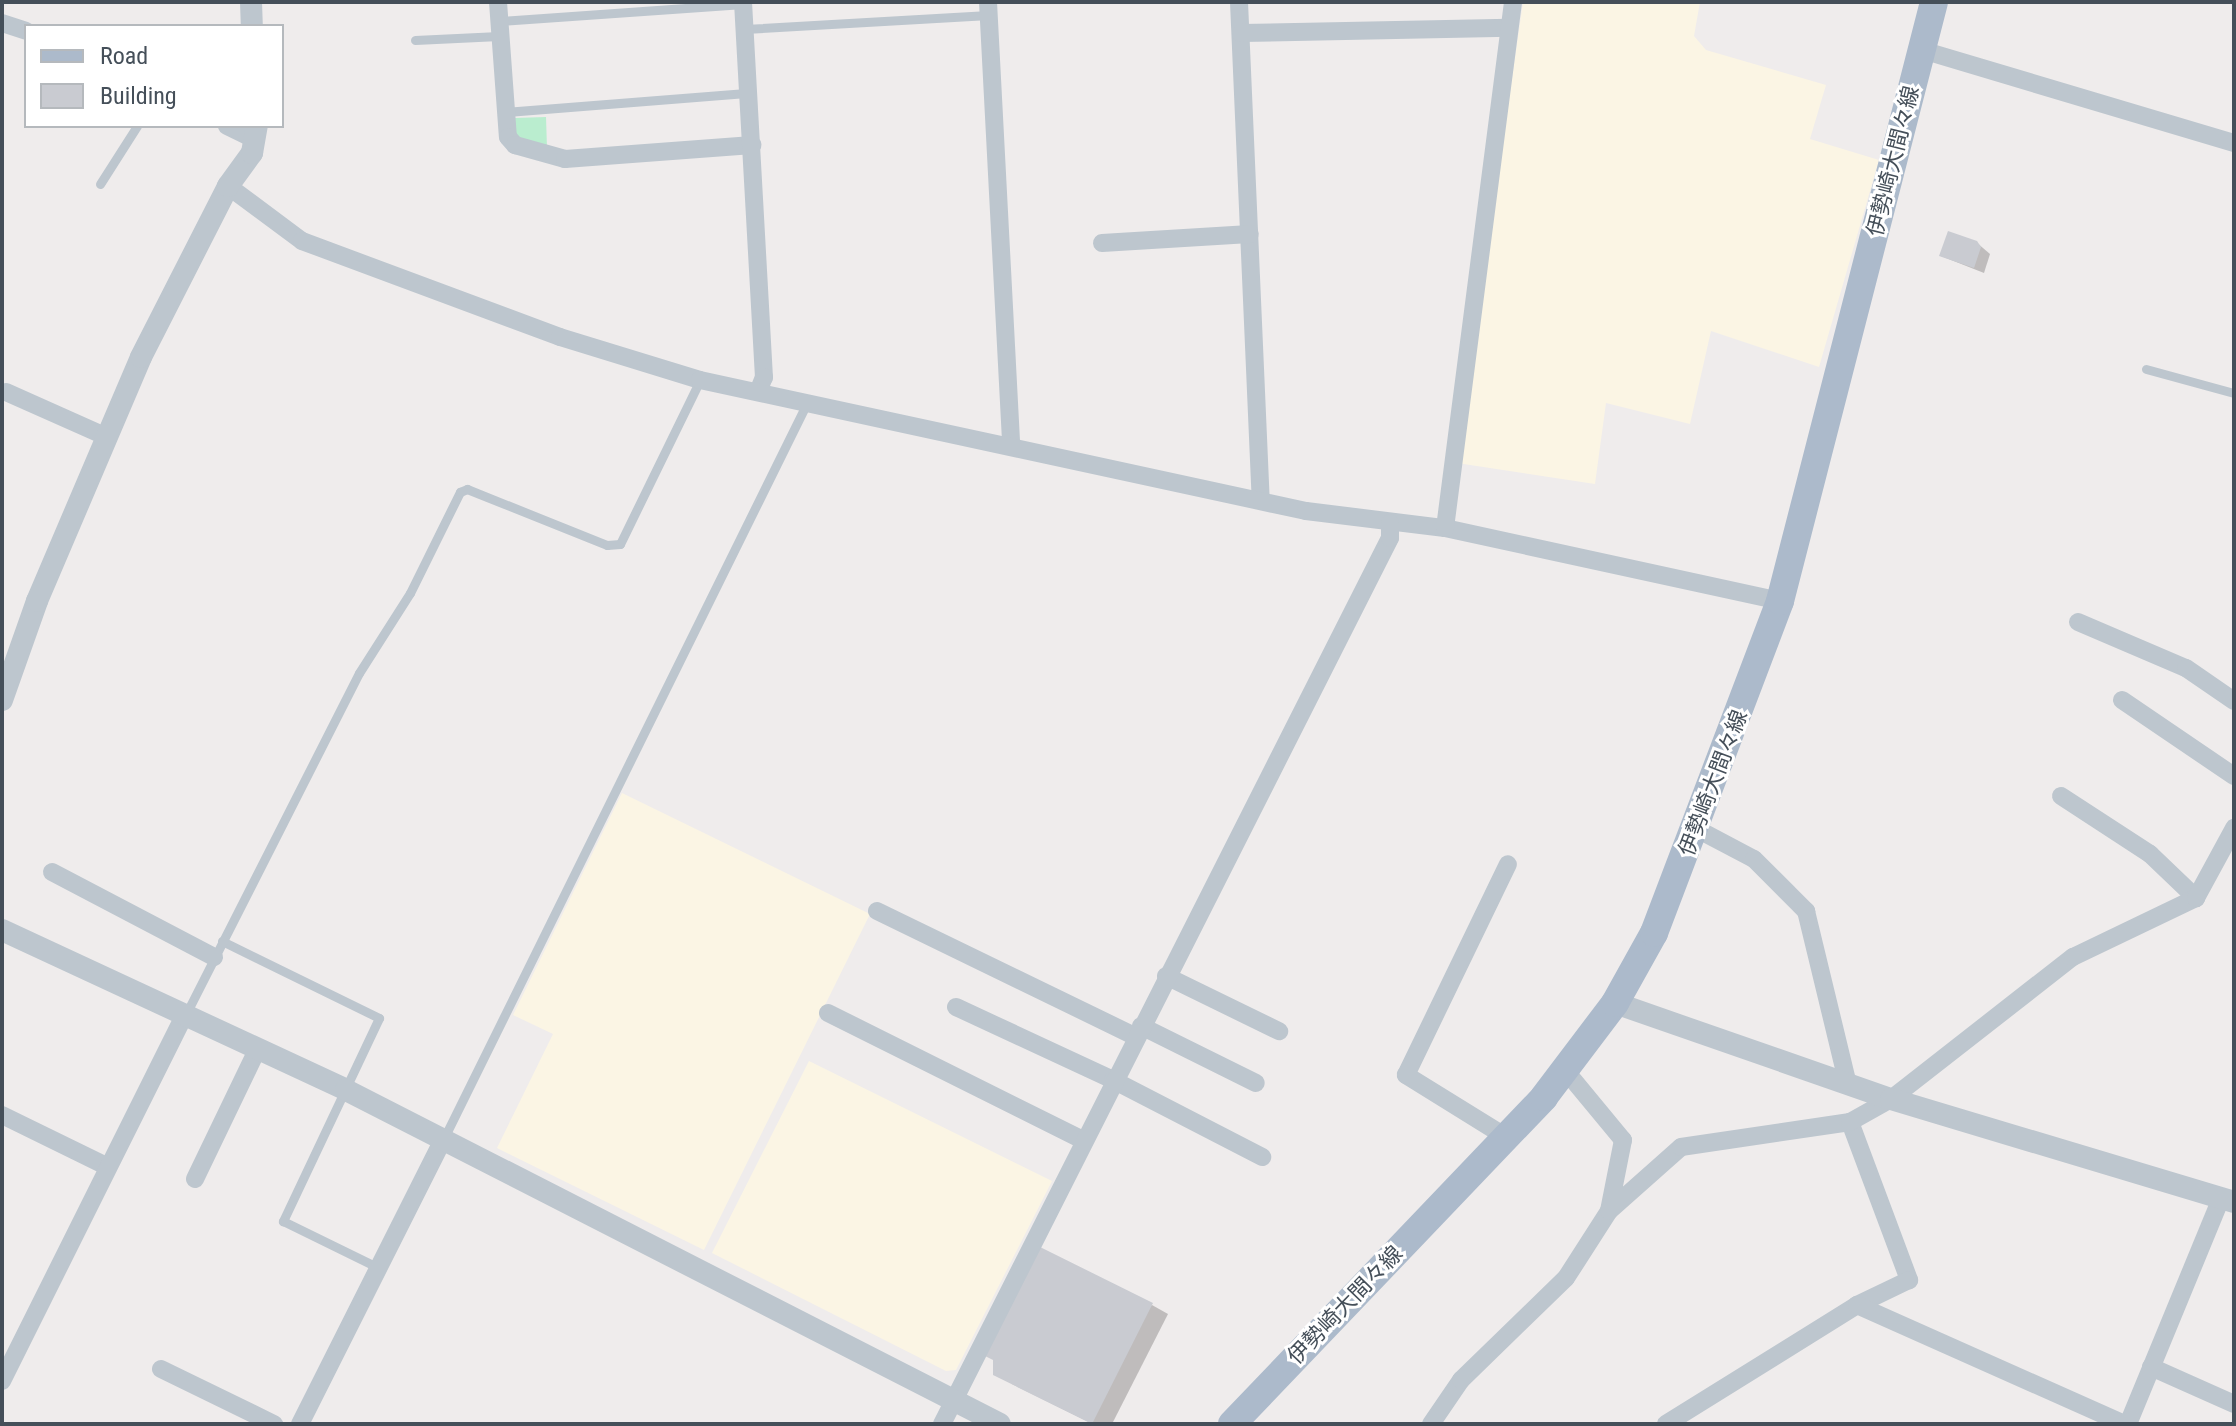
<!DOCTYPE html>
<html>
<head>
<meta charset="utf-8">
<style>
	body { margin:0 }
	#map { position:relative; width:2236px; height:1426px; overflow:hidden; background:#efecec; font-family:"Roboto Condensed","Noto Sans JP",sans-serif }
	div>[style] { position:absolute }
	.commercial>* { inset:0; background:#fbf5e4 }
	.green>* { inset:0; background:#baedcf }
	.shadow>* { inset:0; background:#0003 }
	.building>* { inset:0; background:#c9cbd1 }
	.service>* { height:9px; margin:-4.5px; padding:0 4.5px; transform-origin:4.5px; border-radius:4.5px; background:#bdc6ce }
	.minor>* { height:18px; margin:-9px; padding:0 9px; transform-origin:9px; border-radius:9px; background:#bdc6ce }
	.tertiary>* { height:22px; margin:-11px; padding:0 11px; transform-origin:11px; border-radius:11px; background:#bdc6ce }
	.primary>* { height:28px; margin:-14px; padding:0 14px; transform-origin:14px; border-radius:14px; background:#acbacb }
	span { translate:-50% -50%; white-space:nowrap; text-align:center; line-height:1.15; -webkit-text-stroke:6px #fff; paint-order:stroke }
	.street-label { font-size:22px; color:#454f59 }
	.frame { position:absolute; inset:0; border:4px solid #454f59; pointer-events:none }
	.legend { position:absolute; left:24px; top:24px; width:260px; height:104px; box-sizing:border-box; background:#fff; border:2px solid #b5b9bd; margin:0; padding:10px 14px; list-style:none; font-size:24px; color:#454f59 }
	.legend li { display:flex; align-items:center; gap:16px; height:40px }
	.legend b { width:40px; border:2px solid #b5b9bd }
</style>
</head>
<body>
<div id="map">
	<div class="commercial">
		<i style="clip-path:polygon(1523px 2px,1700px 2px,1694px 36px,1706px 50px,1826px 85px,1810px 139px,1879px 160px,1819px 367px,1711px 331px,1690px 424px,1606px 403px,1595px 484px,1457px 463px)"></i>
		<i style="clip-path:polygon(622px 793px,870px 914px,704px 1250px,497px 1148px,553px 1034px,513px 1015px)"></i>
		<i style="clip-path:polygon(809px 1061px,1052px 1181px,956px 1370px,946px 1371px,712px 1253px)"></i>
	</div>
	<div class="green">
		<i style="clip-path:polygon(546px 117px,547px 148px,513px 139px,514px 118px)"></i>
	</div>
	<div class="shadow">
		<i style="clip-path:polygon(1976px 242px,1990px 254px,1984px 273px,1941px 256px)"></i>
		<i style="clip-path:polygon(1152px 1305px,1168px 1314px,1112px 1424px,1093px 1424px,1012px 1384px)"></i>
	</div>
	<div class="building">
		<i style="clip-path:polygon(1948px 231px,1977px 241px,1981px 247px,1974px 268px,1939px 256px)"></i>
		<i style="clip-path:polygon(1036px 1245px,1153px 1303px,1092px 1424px,993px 1375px,993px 1360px,981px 1354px)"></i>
	</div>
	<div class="service">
		<i style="left:499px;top:21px;width:245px;rotate:-4deg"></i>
		<i style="left:745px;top:29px;width:244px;rotate:-3.3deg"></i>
		<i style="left:415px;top:40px;width:84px;rotate:-2.7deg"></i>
		<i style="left:506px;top:112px;width:244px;rotate:-4.5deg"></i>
		<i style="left:100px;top:184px;width:69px;rotate:-57.5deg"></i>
		<i style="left:2146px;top:369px;width:91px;rotate:15.3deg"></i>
		<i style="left:222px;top:941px;width:175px;rotate:26.1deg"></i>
		<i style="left:379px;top:1018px;width:225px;rotate:115.3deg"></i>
		<i style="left:283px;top:1221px;width:107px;rotate:26.1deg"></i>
		<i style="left:186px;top:1014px;width:382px;rotate:-63.1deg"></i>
		<i style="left:359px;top:673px;width:95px;rotate:-57.5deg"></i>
		<i style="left:410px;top:593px;width:113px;rotate:-63.7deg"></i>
		<i style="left:460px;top:492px;width:8px;rotate:-23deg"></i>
		<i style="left:467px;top:489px;width:151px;rotate:21.8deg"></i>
		<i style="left:607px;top:545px;width:13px;rotate:-4deg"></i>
		<i style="left:620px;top:544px;width:182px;rotate:-64deg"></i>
		<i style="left:444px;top:1138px;width:820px;rotate:-63.72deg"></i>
	</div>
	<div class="minor">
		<i style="left:498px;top:2px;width:135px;rotate:85.8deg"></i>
		<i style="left:508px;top:137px;width:11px;rotate:49deg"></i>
		<i style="left:515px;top:145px;width:52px;rotate:15.6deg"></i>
		<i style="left:565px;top:159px;width:188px;rotate:-4.3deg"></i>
		<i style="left:743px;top:2px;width:376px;rotate:86.8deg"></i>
		<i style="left:764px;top:377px;width:16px;rotate:112deg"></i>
		<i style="left:988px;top:2px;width:445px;rotate:87deg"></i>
		<i style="left:1239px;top:2px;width:497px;rotate:87.5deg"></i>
		<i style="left:2px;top:23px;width:25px;rotate:18deg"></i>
		<i style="left:1241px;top:33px;width:268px;rotate:-1.1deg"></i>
		<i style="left:1922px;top:50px;width:326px;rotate:16.6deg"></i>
		<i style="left:227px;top:126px;width:32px;rotate:26deg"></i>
		<i style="left:228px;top:186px;width:92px;rotate:36.6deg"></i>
		<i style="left:302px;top:241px;width:275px;rotate:20.4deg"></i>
		<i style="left:560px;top:337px;width:146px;rotate:17.1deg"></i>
		<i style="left:700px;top:380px;width:620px;rotate:12.2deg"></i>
		<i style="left:1306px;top:511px;width:140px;rotate:7deg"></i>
		<i style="left:1445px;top:528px;width:343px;rotate:12.3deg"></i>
		<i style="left:1102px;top:243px;width:148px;rotate:-3.5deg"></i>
		<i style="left:6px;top:392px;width:111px;rotate:24deg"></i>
		<i style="left:1445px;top:528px;width:530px;rotate:-82.63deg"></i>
		<i style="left:2078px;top:622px;width:117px;rotate:23.1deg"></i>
		<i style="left:2186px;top:668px;width:58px;rotate:34.5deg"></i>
		<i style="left:2122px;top:700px;width:135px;rotate:34.2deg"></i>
		<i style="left:2061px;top:796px;width:106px;rotate:33.1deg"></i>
		<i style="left:2150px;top:854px;width:64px;rotate:43.7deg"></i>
		<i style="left:1697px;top:829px;width:64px;rotate:27.8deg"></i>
		<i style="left:1754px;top:859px;width:74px;rotate:45deg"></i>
		<i style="left:1806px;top:911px;width:178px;rotate:76.4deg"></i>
		<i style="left:52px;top:872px;width:183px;rotate:27.7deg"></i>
		<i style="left:877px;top:911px;width:288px;rotate:25.9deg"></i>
		<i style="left:1166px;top:976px;width:126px;rotate:26deg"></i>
		<i style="left:956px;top:1007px;width:173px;rotate:24.9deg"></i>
		<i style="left:1113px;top:1080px;width:168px;rotate:27.3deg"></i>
		<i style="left:828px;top:1013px;width:285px;rotate:26.5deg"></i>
		<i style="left:1141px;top:1026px;width:128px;rotate:26.4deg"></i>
		<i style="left:1565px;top:1070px;width:91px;rotate:50.4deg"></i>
		<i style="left:1623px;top:1140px;width:72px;rotate:101.2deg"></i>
		<i style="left:2px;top:1115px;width:118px;rotate:26.1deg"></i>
		<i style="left:1850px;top:1122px;width:169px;rotate:69.5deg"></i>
		<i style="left:1909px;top:1280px;width:58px;rotate:154.3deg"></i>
		<i style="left:1506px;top:1137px;width:118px;rotate:-148.2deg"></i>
		<i style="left:1406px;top:1075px;width:234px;rotate:-64.2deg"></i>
		<i style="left:195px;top:1179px;width:141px;rotate:-64.3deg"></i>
		<i style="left:2151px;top:1367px;width:91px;rotate:24deg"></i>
		<i style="left:161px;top:1369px;width:126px;rotate:26deg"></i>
		<i style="left:2px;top:1381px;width:408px;rotate:-63.5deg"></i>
		<i style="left:300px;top:1424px;width:320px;rotate:-63.3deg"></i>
		<i style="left:942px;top:1424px;width:993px;rotate:-63.18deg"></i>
		<i style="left:1390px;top:538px;width:15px;rotate:-90deg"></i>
		<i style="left:1431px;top:1424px;width:53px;rotate:-55.7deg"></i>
		<i style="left:1461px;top:1380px;width:146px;rotate:-44.2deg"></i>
		<i style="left:1566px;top:1278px;width:80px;rotate:-57.3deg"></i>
		<i style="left:1609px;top:1211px;width:96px;rotate:-41.6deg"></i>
		<i style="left:1681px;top:1147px;width:171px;rotate:-8.4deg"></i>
		<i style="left:1850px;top:1122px;width:47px;rotate:-29.3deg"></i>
		<i style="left:1891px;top:1099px;width:231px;rotate:-38deg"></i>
		<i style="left:2073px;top:957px;width:136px;rotate:-25.6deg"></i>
		<i style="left:2196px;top:898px;width:80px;rotate:-61.5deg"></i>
		<i style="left:1666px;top:1424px;width:225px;rotate:-31.9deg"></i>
		<i style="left:1857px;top:1305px;width:292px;rotate:24deg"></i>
		<i style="left:2128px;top:1424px;width:244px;rotate:-67.6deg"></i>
	</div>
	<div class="tertiary">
		<i style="left:251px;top:2px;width:24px;rotate:88deg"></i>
		<i style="left:2px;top:700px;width:105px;rotate:-70.5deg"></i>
		<i style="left:37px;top:601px;width:265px;rotate:-66.9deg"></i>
		<i style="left:141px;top:357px;width:192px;rotate:-63deg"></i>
		<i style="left:228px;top:186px;width:41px;rotate:-54deg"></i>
		<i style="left:252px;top:153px;width:27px;rotate:-80deg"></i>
		<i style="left:2px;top:930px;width:379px;rotate:24.9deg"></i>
		<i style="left:346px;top:1090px;width:734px;rotate:27.05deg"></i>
		<i style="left:1615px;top:1003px;width:292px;rotate:19.2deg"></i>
		<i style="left:1891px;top:1099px;width:358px;rotate:16.7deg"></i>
	</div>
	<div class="primary">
		<i style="left:1232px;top:1424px;width:452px;rotate:-46.3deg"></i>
		<i style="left:1544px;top:1097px;width:118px;rotate:-52.9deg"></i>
		<i style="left:1615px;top:1003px;width:80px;rotate:-60.9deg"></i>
		<i style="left:1654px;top:933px;width:355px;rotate:-69.2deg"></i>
		<i style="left:1780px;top:601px;width:618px;rotate:-75.58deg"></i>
	</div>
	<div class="street-label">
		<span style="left:1893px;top:161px;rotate:-76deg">伊勢崎大間々線</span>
		<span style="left:1713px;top:783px;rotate:-69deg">伊勢崎大間々線</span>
		<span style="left:1345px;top:1305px;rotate:-46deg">伊勢崎大間々線</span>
	</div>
	<div class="frame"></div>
	<ul class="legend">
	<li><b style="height:10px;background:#acbacb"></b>Road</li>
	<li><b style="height:22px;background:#c9cbd1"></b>Building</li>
	</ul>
</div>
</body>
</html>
